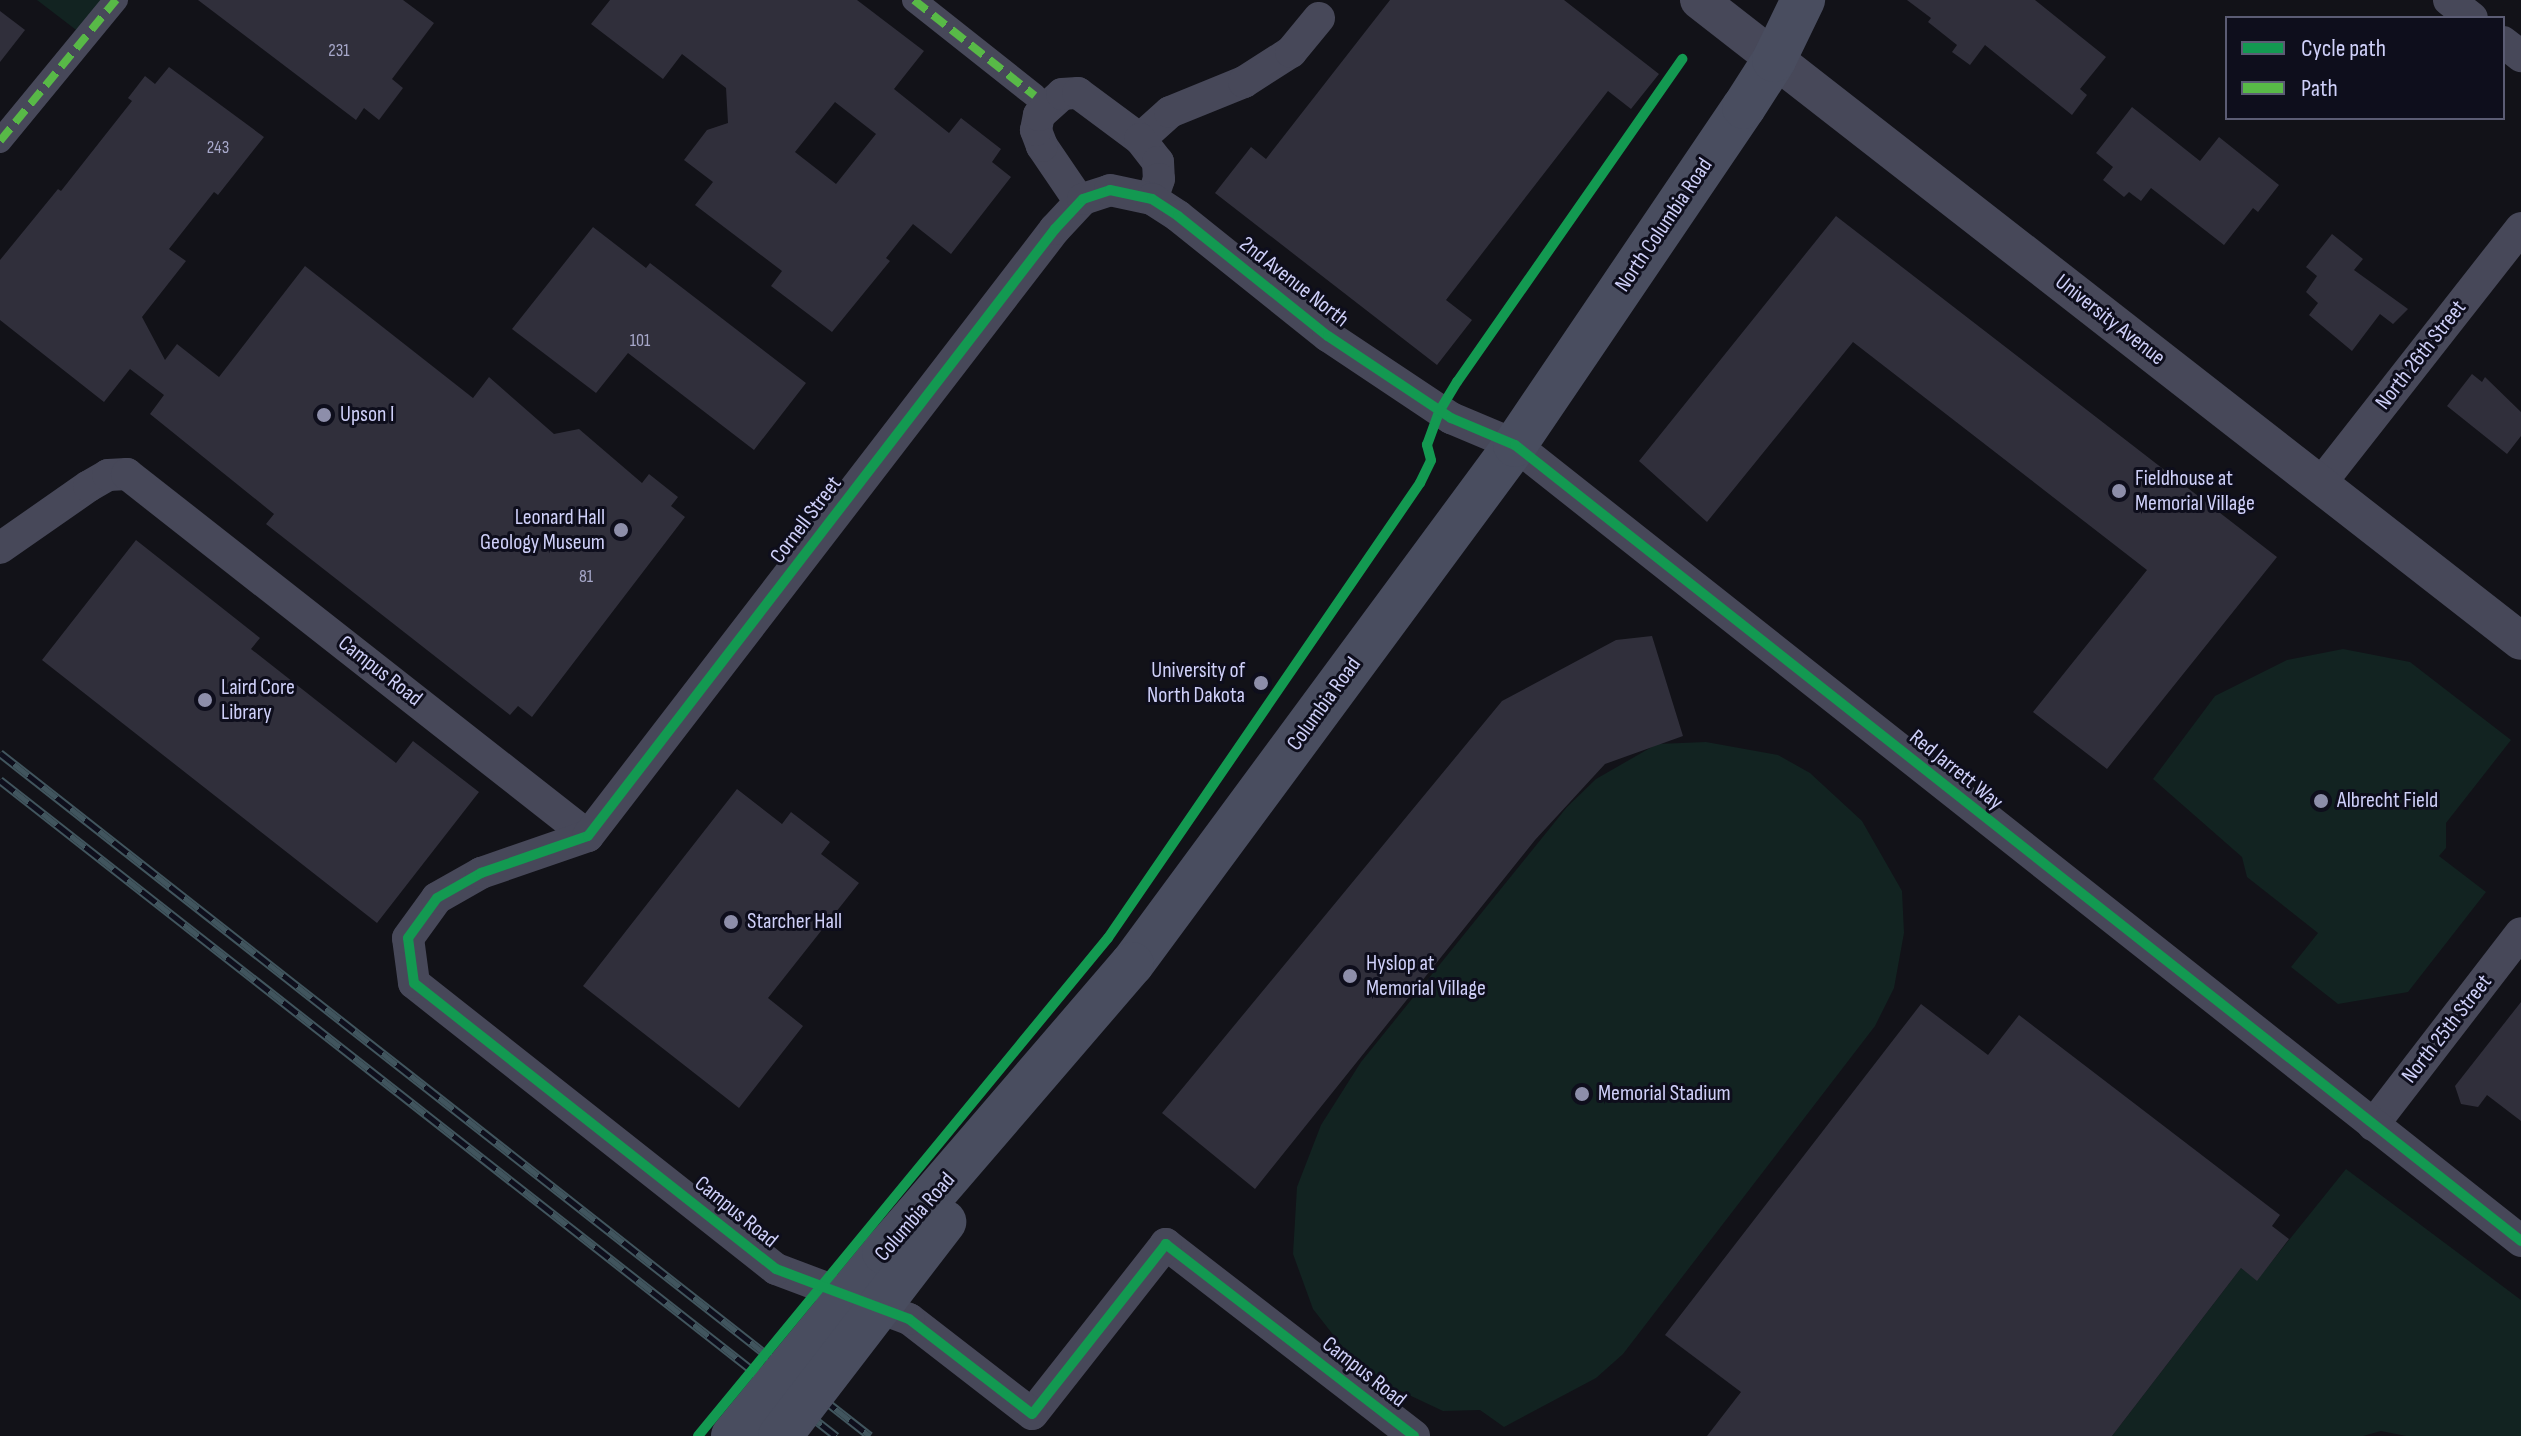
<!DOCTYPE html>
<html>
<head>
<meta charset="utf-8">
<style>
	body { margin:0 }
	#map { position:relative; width:2521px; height:1436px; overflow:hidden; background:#121218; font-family:"Sofia Sans Condensed",sans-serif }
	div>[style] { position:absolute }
	.green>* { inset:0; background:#122321 }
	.building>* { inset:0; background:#302f3b }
	.pedestrian>* { height:24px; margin:-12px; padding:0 12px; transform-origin:12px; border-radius:12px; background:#474859 }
	.minor>* { height:32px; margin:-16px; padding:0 16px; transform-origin:16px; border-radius:16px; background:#474859 }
	.tertiary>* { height:38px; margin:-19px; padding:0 19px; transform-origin:19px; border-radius:19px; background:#474859 }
	.secondary>* { height:44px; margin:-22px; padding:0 22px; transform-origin:22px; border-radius:22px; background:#494d5f }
	.rail>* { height:9px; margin-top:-4.5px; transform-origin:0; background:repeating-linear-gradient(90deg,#0e0e1c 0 18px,#41555e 0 36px); box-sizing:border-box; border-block:2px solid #41555e }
	.secondary-bridge>* { height:44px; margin:-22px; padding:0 22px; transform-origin:22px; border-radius:22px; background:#494d5f }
	.quiet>* { height:8px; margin-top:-4px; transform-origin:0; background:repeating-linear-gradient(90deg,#58b947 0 16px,transparent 0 24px) }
	.cycleway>* { height:10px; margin:-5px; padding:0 5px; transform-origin:5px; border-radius:5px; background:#139951 }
	.dots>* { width:22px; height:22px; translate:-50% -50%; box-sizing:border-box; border:4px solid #0e0e1c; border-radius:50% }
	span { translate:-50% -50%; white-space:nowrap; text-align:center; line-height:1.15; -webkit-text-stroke:6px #0e0e1c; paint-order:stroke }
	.number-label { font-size:18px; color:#a7a8ca }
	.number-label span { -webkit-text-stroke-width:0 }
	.street-label { font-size:22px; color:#cfd0f9 }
	.poi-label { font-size:22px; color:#cfd0f9 }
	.left { translate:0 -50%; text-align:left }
	.right { translate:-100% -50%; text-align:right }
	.legend { position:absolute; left:2225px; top:16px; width:280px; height:104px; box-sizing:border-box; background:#0e0e1c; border:2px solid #5b5c74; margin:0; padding:10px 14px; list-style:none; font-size:24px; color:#cfd0f9 }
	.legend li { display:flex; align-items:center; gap:16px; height:40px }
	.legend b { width:40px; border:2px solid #5b5c74 }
</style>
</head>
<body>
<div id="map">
	<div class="green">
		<i style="clip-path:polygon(37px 0,116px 0,84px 36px)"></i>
		<i style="clip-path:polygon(2343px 649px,2410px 662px,2511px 740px,2446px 823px,2446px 848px,2439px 856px,2486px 892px,2408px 992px,2338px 1004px,2291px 967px,2318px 933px,2247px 877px,2242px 857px,2153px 779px,2215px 696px,2287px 660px)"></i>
		<i style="clip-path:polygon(1706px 742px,1778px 755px,1810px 773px,1862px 821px,1902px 891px,1904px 933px,1894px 988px,1875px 1026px,1623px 1354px,1596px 1378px,1504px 1427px,1480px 1410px,1443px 1411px,1390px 1386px,1345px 1350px,1313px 1309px,1293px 1254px,1297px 1187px,1321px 1125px,1361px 1062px,1567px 807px,1596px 779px,1657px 744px)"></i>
		<i style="clip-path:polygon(2346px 1169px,2521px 1300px,2521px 1436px,2406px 1436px,2381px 1431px,2363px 1436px,2112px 1436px,2241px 1268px,2257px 1280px)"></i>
	</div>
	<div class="building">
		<i style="clip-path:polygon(198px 0,403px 0,434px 23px,392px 79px,403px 88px,379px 120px,364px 108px,356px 120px)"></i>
		<i style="clip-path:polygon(evenodd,610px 0,857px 0,924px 51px,894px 89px,949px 133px,961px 118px,1001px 149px,992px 162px,1011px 177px,951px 254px,913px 224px,886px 258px,890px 261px,832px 332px,771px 286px,782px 271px,695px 205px,713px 182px,684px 160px,707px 130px,728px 123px,726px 88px,682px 54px,663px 79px,591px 24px,610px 0,835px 102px,876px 134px,836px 184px,795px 152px,835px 102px)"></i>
		<i style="clip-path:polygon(1390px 0,1564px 0,1659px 74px,1631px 109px,1608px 91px,1446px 300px,1472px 320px,1437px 365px,1215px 193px,1251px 147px,1266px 159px)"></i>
		<i style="clip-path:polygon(1907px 0,2035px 0,2106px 57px,2080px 89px,2087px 95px,2072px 115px,1985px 45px,1970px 65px,1952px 52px,1957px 45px,1928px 22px,1931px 18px)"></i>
		<i style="clip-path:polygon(0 11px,25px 30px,0 62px)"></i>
		<i style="clip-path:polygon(169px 67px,264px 137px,218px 195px,214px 192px,169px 249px,186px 261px,142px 317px,165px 360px,177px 344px,219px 377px,305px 266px,473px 398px,489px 377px,554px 434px,579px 429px,642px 483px,649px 474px,678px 497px,671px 506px,685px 517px,532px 717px,518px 706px,510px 715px,266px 524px,274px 514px,150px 414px,164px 395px,130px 369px,104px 402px,0 320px,0 260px,58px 189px,61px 191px,132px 101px,128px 98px,145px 76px,155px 84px)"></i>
		<i style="clip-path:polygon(2132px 107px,2200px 161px,2219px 137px,2279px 185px,2258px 212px,2253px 208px,2224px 245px,2151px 188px,2141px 201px,2129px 192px,2124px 197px,2103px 180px,2113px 167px,2096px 153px)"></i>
		<i style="clip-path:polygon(1836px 216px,2277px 557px,2107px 769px,2033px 712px,2147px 570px,1853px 342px,1707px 522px,1639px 461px)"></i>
		<i style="clip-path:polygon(593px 227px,646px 268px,650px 263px,806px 383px,754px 450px,628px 353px,596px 393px,512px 329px)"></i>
		<i style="clip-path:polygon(2332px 234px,2363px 259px,2354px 270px,2408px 309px,2393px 324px,2380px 314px,2352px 351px,2309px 315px,2318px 303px,2306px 292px,2317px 276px,2306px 267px)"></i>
		<i style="clip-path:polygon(2472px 374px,2482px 382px,2485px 377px,2521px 412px,2521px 436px,2507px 454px,2447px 406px)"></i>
		<i style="clip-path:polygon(136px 540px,260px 638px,251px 649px,396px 763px,413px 741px,479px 792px,377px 923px,42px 660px)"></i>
		<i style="clip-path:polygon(1652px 636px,1683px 736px,1605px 764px,1535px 840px,1255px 1189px,1162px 1113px,1502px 701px,1616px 640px)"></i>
		<i style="clip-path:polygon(737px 789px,782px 824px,791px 812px,830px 842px,821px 854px,859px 883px,768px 998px,803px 1026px,739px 1108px,583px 986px)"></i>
		<i style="clip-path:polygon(2521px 1002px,2521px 1121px,2487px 1095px,2478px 1107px,2461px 1104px,2455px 1086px)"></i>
		<i style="clip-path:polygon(1921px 1004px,1988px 1055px,2019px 1015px,2280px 1215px,2272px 1226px,2289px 1239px,2257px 1281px,2241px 1268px,2112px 1436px,1707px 1436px,1741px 1392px,1665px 1335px)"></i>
	</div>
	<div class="pedestrian">
		<i style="left:914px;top:0;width:154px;rotate:38.4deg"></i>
		<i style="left:0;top:141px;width:183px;rotate:-50.6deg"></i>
	</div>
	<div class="minor">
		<i style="left:2449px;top:0;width:29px;rotate:38deg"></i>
		<i style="left:2503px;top:42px;width:23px;rotate:38deg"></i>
		<i style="left:1140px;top:139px;width:40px;rotate:-42deg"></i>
		<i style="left:1170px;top:112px;width:80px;rotate:-22.1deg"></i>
		<i style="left:1244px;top:82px;width:56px;rotate:-32.6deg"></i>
		<i style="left:1291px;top:52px;width:44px;rotate:-50.5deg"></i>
		<i style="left:1080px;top:202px;width:68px;rotate:-124.2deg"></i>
		<i style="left:1042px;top:146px;width:17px;rotate:-111deg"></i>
		<i style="left:1036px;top:130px;width:15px;rotate:-79deg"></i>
		<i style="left:1039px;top:115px;width:31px;rotate:-42deg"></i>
		<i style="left:1062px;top:94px;width:16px;rotate:-4deg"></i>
		<i style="left:1078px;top:93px;width:77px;rotate:36.6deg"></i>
		<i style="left:1140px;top:139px;width:29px;rotate:52deg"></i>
		<i style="left:1158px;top:162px;width:17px;rotate:87deg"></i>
		<i style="left:1159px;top:179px;width:21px;rotate:109deg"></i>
		<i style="left:2321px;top:483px;width:324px;rotate:-51.9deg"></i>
		<i style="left:0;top:548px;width:108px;rotate:-34.9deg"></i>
		<i style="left:89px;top:486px;width:22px;rotate:-30deg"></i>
		<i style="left:108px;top:475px;width:19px;rotate:-3deg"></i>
		<i style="left:127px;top:474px;width:586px;rotate:38.14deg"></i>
		<i style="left:2373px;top:1125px;width:242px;rotate:-52.4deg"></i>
		<i style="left:1414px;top:1436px;width:314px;rotate:-142.3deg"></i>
		<i style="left:1166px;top:1244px;width:216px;rotate:128.2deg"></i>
		<i style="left:1032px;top:1414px;width:155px;rotate:-142.3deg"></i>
		<i style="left:909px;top:1319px;width:142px;rotate:-159.4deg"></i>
		<i style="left:776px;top:1269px;width:461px;rotate:-141.7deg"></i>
		<i style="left:414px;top:983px;width:45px;rotate:-97.6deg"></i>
		<i style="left:408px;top:938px;width:49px;rotate:-54.1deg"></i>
		<i style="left:437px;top:898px;width:51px;rotate:-29.6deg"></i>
		<i style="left:481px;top:873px;width:113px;rotate:-19.1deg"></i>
		<i style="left:588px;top:836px;width:766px;rotate:-52.43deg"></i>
		<i style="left:1055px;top:229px;width:41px;rotate:-47deg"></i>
		<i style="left:1083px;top:199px;width:28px;rotate:-18deg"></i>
		<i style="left:1110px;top:190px;width:43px;rotate:12.1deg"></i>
		<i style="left:1152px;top:199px;width:31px;rotate:33deg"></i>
		<i style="left:1178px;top:216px;width:192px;rotate:38.7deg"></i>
		<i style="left:1328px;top:336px;width:148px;rotate:33.7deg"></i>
		<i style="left:1451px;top:418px;width:69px;rotate:22.9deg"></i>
		<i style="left:1515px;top:445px;width:1283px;rotate:38.35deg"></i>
	</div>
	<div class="tertiary">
		<i style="left:1699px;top:0;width:1042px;rotate:37.95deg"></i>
	</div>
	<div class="secondary">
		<i style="left:1132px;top:964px;width:645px;rotate:-53.57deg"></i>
		<i style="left:1515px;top:445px;width:408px;rotate:-55.9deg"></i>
		<i style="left:1744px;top:107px;width:56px;rotate:-57.4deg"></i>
		<i style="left:1774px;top:60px;width:67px;rotate:-64.2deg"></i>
	</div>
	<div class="rail">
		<i style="left:0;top:753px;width:1106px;rotate:38.13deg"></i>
		<i style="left:0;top:780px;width:1063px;rotate:38.12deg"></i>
	</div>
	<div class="secondary-bridge">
		<i style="left:733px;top:1436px;width:238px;rotate:-50.6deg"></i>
		<i style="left:884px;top:1252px;width:380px;rotate:-49.3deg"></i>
		<i style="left:780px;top:1436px;width:270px;rotate:-52.5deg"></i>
	</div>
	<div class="quiet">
		<i style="left:914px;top:0;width:154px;rotate:38.4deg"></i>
		<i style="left:0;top:141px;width:183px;rotate:-50.6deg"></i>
	</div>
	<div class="cycleway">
		<i style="left:698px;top:1436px;width:645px;rotate:-50.54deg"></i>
		<i style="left:1108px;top:938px;width:552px;rotate:-55.56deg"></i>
		<i style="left:1420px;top:483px;width:25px;rotate:-64deg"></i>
		<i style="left:1431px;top:460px;width:16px;rotate:-105deg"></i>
		<i style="left:1427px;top:445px;width:37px;rotate:-70deg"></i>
		<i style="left:1440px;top:410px;width:33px;rotate:-59deg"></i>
		<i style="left:1457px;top:382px;width:394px;rotate:-55.1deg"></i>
		<i style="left:1414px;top:1436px;width:314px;rotate:-142.3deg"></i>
		<i style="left:1166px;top:1244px;width:216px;rotate:128.2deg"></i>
		<i style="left:1032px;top:1414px;width:155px;rotate:-142.3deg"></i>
		<i style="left:909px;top:1319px;width:142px;rotate:-159.4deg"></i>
		<i style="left:776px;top:1269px;width:461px;rotate:-141.7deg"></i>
		<i style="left:414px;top:983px;width:45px;rotate:-97.6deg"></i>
		<i style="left:408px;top:938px;width:49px;rotate:-54.1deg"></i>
		<i style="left:437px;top:898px;width:51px;rotate:-29.6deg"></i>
		<i style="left:481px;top:873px;width:113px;rotate:-19.1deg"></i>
		<i style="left:588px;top:836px;width:766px;rotate:-52.43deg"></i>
		<i style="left:1055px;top:229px;width:41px;rotate:-47deg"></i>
		<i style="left:1083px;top:199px;width:28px;rotate:-18deg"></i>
		<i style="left:1110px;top:190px;width:43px;rotate:12.1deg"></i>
		<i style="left:1152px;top:199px;width:31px;rotate:33deg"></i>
		<i style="left:1178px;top:216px;width:192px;rotate:38.7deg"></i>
		<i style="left:1328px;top:336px;width:148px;rotate:33.7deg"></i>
		<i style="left:1451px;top:418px;width:69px;rotate:22.9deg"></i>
		<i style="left:1515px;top:445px;width:1283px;rotate:38.35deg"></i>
	</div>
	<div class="dots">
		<i style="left:324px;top:415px;background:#8d8eaa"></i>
		<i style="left:2119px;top:491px;background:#8d8eaa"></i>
		<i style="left:621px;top:530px;background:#8d8eaa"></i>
		<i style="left:1261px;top:683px;background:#8d8eaa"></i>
		<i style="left:205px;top:700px;background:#8d8eaa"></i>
		<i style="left:2321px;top:801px;background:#8d8eaa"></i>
		<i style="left:731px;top:922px;background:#8d8eaa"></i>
		<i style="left:1350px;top:976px;background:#8d8eaa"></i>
		<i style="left:1582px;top:1094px;background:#8d8eaa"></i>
	</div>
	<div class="number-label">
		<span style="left:339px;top:51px">231</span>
		<span style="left:218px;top:148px">243</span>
		<span style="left:640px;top:341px">101</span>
		<span style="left:586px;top:577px">81</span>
	</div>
	<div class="street-label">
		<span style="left:1664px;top:225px;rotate:-56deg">North Columbia Road</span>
		<span style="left:1294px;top:282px;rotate:38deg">2nd Avenue North</span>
		<span style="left:2110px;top:320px;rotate:38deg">University Avenue</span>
		<span style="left:2421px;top:355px;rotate:-52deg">North 26th Street</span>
		<span style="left:806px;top:520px;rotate:-53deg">Cornell Street</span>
		<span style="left:380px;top:671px;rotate:38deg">Campus Road</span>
		<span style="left:1324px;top:704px;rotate:-54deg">Columbia Road</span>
		<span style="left:1956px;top:770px;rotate:39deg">Red Jarrett Way</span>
		<span style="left:2447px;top:1029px;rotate:-52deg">North 25th Street</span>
		<span style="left:736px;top:1212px;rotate:39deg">Campus Road</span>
		<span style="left:915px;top:1217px;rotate:-49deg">Columbia Road</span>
		<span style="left:1364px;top:1372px;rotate:38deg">Campus Road</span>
	</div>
	<div class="poi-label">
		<span class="left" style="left:340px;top:415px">Upson I</span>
		<span class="left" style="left:2135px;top:491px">Fieldhouse at<br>Memorial Village</span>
		<span class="right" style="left:605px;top:530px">Leonard Hall<br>Geology Museum</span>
		<span class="right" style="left:1245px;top:683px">University of<br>North Dakota</span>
		<span class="left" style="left:221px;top:700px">Laird Core<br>Library</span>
		<span class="left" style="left:2337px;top:801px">Albrecht Field</span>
		<span class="left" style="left:747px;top:922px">Starcher Hall</span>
		<span class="left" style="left:1366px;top:976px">Hyslop at<br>Memorial Village</span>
		<span class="left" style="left:1598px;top:1094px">Memorial Stadium</span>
	</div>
	<ul class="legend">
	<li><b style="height:10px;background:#139951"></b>Cycle path</li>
	<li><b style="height:10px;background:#58b947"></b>Path</li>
	</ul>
</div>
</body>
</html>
